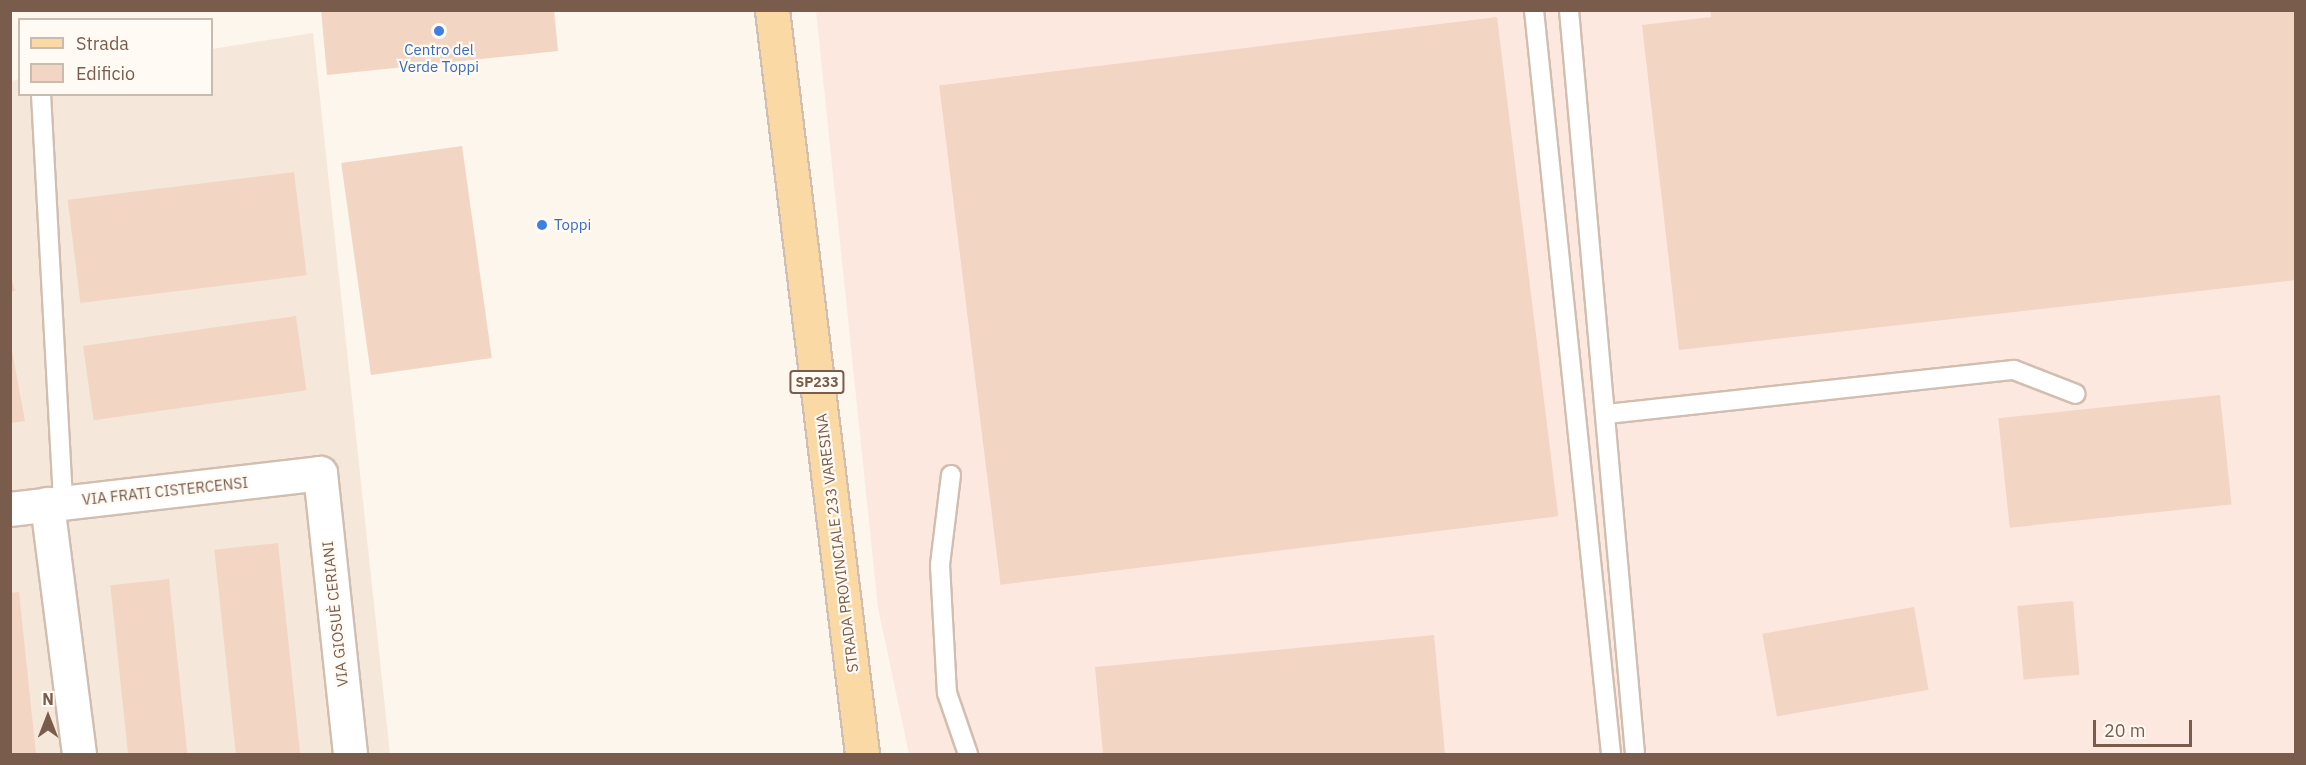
<!DOCTYPE html>
<html>
<head>
<meta charset="utf-8">
<style>
	body { margin:0 }
	#map { position:relative; width:2306px; height:765px; overflow:hidden; background:#fdf6ec; font-family:"IBM Plex Sans",sans-serif }
	div>[style] { position:absolute }
	.residential>* { inset:0; background:#f5e8da }
	.commercial>* { inset:0; background:#fde8e0 }
	.building>* { inset:0; background:#f3d5c3; transform-origin:0 0 }
	.roads { filter:drop-shadow(2px 0 #d1beb0) drop-shadow(-2px 0 #d1beb0) drop-shadow(0 2px #d1beb0) drop-shadow(0 -2px #d1beb0) }
	.lane>* { height:18px; margin:-9px; padding:0 9px; transform-origin:9px; border-radius:9px; background:#fff }
	.street>* { height:33px; margin:-16.5px; padding:0 16.5px; transform-origin:16.5px; border-radius:16.5px; background:#fff }
	.primary>* { height:33px; margin:-16.5px; padding:0 16.5px; transform-origin:16.5px; border-radius:16.5px; background:#fbd9a5 }
	.dots>* { width:16px; height:16px; translate:-50% -50%; box-sizing:border-box; border:3px solid #fffaf3; border-radius:50% }
	span { translate:-50% -50%; white-space:nowrap; text-align:center; line-height:1.15; -webkit-text-stroke:4.5px #fffaf3; paint-order:stroke }
	.shield-label span { padding:2px 4px; background:#fffaf3; border:2px solid; border-radius:4px; -webkit-text-stroke-width:0 }
	.shield-label { font-size:14px; color:#7a5c4d; font-weight:700 }
	.shop-label { font-size:15px; color:#366cbe }
	.left { translate:0 -50%; text-align:left }
	.street-label { font-size:15px; color:#7a5c4d }
	.frame { position:absolute; inset:0; border:12px solid #7a5c4d; pointer-events:none }
	.legend { position:absolute; left:18px; top:18px; width:195px; height:78px; box-sizing:border-box; background:#fffaf3; border:2px solid #cabbb1; margin:0; padding:8px 10px; list-style:none; font-size:18px; color:#7a5c4d }
	.legend li { display:flex; align-items:center; gap:12px; height:30px }
	.legend b { width:30px; border:2px solid #cabbb1 }
	.north { position:absolute; left:18px; top:687px; width:60px; height:60px; -webkit-text-stroke:4px #fffaf3; paint-order:stroke; rotate:0deg; font-size:16px; font-weight:700; line-height:24px; text-align:center; color:#7a5c4d }
	.north::after { content:''; display:block; margin:auto; width:21px; height:27px; background:#7a5c4d; clip-path:polygon(50% 0,100% 100%,50% 72%,0 100%) }
	.scale { position:absolute; left:2093px; top:720px; width:99px; height:27px; box-sizing:border-box; border:3px solid #7a5c4d; border-top:0; padding-left:8px; font-size:18px; line-height:21px; white-space:nowrap; color:#7a5c4d; -webkit-text-stroke:4px #fffaf3; paint-order:stroke }
</style>
</head>
<body>
<div id="map">
	<div class="residential">
		<i style="clip-path:polygon(313px 33px,390px 754px,11px 754px,11px 81px,19px 79px,20px 94px,212px 94px,212px 49px)"></i>
	</div>
	<div class="commercial">
		<i style="clip-path:polygon(816px 11px,2295px 11px,2295px 754px,909px 754px,878px 608px)"></i>
	</div>
	<div class="building">
		<i style="clip-path:polygon(321px 10px,554px 10px,558px 51px,327px 75px)"></i>
		<i style="clip-path:polygon(1710px 10px,2296px 10px,2296px 280px,1679px 350px,1642px 25px,1711px 17px)"></i>
		<i style="left:1497px;top:17px;width:503px;height:562px;rotate:83deg"></i>
		<i style="left:462px;top:146px;width:214px;height:122px;rotate:82deg"></i>
		<i style="left:294px;top:172px;width:104px;height:228px;rotate:83deg"></i>
		<i style="clip-path:polygon(10px 273px,15px 291px,10px 292px)"></i>
		<i style="left:296px;top:316px;width:75px;height:215px;rotate:82deg"></i>
		<i style="clip-path:polygon(10px 340px,25px 421px,10px 423px)"></i>
		<i style="left:2220px;top:395px;width:110px;height:223px;rotate:84deg"></i>
		<i style="left:278px;top:543px;width:212px;height:64px;rotate:84deg"></i>
		<i style="left:169px;top:579px;width:176px;height:59px;rotate:84deg"></i>
		<i style="clip-path:polygon(19px 592px,36px 754px,10px 754px,10px 593px)"></i>
		<i style="left:2073px;top:601px;width:74px;height:56px;rotate:85deg"></i>
		<i style="left:1914px;top:607px;width:84px;height:154px;rotate:80deg"></i>
		<i style="clip-path:polygon(1434px 635px,1445px 754px,1103px 754px,1095px 667px)"></i>
	</div>
	<div class="roads">
		<div class="lane">
			<i style="left:1534px;top:10px;width:748px;rotate:84.09deg"></i>
			<i style="left:1569px;top:10px;width:747px;rotate:84.93deg"></i>
			<i style="left:41px;top:94px;width:409px;rotate:86.9deg"></i>
			<i style="left:1607px;top:414px;width:409px;rotate:-6.2deg"></i>
			<i style="left:2014px;top:370px;width:66px;rotate:21.2deg"></i>
			<i style="left:951px;top:475px;width:91px;rotate:97deg"></i>
			<i style="left:940px;top:565px;width:128px;rotate:86.9deg"></i>
			<i style="left:947px;top:693px;width:65px;rotate:71deg"></i>
		</div>
		<div class="street">
			<i style="left:47px;top:504px;width:252px;rotate:82.7deg"></i>
			<i style="left:10px;top:509px;width:312px;rotate:-6.6deg"></i>
			<i style="left:320px;top:473px;width:283px;rotate:83.9deg"></i>
		</div>
		<div class="primary">
			<i style="left:772px;top:10px;width:749px;rotate:83.1deg"></i>
		</div>
	</div>
	<div class="dots">
		<i style="left:439px;top:31px;background:#3f7fe0"></i>
		<i style="left:542px;top:225px;background:#3f7fe0"></i>
	</div>
	<div class="shield-label">
		<span style="left:817px;top:382px">SP233</span>
	</div>
	<div class="shop-label">
		<span style="left:439px;top:58px">Centro del<br>Verde Toppi</span>
		<span class="left" style="left:554px;top:225px">Toppi</span>
	</div>
	<div class="street-label">
		<span style="left:165px;top:491px;rotate:-6deg">VIA FRATI CISTERCENSI</span>
		<span style="left:837px;top:543px;rotate:-97deg">STRADA PROVINCIALE 233 VARESINA</span>
		<span style="left:335px;top:614px;rotate:-96deg">VIA GIOSUÈ CERIANI</span>
	</div>
	<div class="frame"></div>
	<ul class="legend">
	<li><b style="height:8px;background:#fbd9a5"></b>Strada</li>
	<li><b style="height:16px;background:#f3d5c3"></b>Edificio</li>
	</ul>
	<div class="north">N</div>
	<div class="scale">20 m</div>
</div>
</body>
</html>
